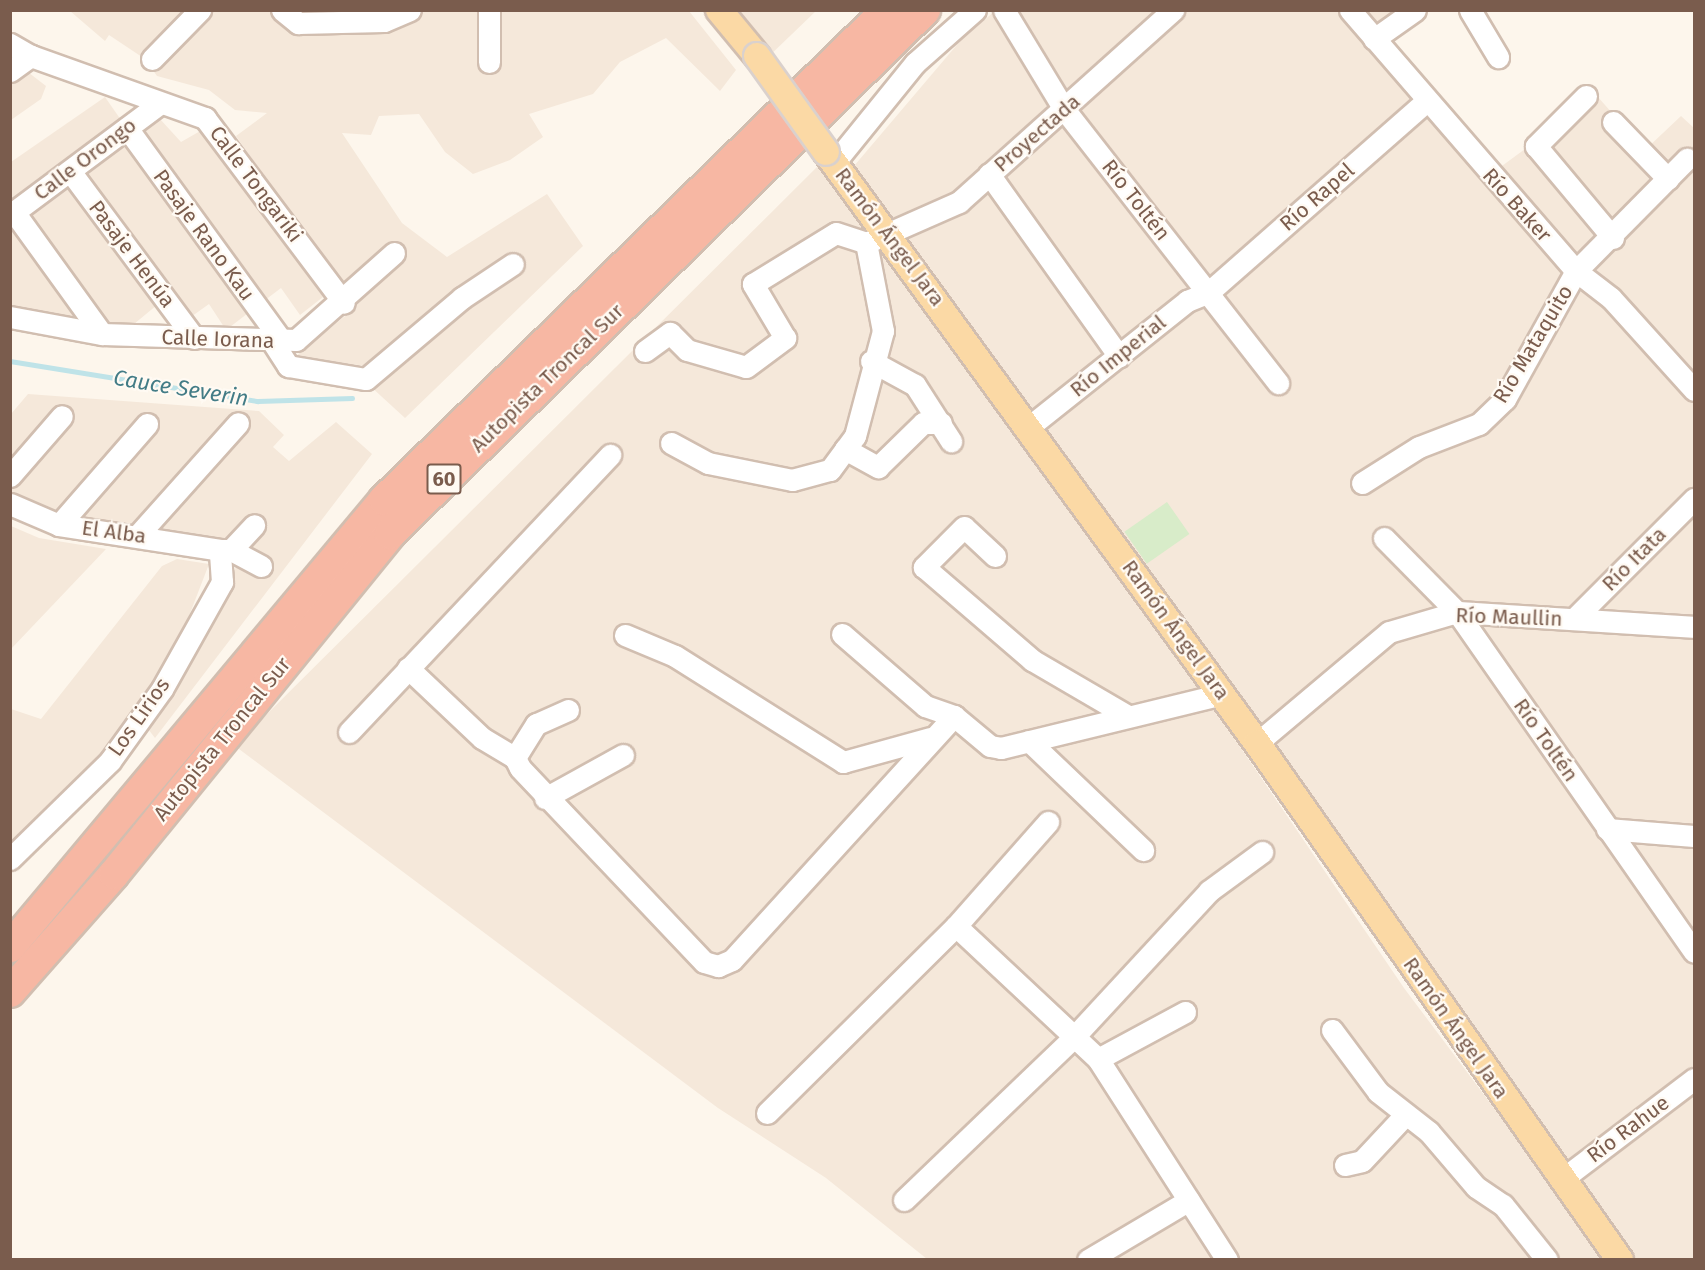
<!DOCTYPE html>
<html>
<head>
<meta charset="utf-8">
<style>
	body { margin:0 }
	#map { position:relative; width:1705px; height:1270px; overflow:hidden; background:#fdf6ec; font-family:"Fira Sans",sans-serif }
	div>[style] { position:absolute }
	.residential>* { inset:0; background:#f5e8da }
	.green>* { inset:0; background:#d8ecc9; transform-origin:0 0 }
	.stream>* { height:4.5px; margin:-2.25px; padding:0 2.25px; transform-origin:2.25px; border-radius:2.25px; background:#bfe3e8 }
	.roads { filter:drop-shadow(2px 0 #d1beb0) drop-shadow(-2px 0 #d1beb0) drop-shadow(0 2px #d1beb0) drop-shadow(0 -2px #d1beb0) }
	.minor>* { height:21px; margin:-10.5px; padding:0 10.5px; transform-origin:10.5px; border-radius:10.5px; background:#fff }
	.major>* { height:26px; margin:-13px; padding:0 13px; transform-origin:13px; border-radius:13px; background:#fbd9a5 }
	.highway>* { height:30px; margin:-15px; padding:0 15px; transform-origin:15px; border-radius:15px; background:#f7b7a3 }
	.bridges { filter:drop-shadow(2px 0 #dad1cd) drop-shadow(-2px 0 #dad1cd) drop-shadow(0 2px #dad1cd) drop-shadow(0 -2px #dad1cd) }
	.major-bridge>* { height:26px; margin:-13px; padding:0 13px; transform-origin:13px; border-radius:13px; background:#fbd9a5 }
	span { translate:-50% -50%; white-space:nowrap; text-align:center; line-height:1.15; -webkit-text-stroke:4.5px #fffaf3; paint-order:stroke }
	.shield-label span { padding:2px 4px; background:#fffaf3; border:2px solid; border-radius:4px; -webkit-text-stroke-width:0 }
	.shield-label { font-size:20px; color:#7a5c4d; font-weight:700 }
	.street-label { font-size:21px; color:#7a5c4d }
	.water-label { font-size:22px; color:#437c86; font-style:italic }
	.frame { position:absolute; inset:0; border:12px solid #7a5c4d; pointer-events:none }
</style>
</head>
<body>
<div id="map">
	<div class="residential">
		<i style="clip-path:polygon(996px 10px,1416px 11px,1382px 37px,1487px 177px,1597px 96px,1645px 150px,1681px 116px,1694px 128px,1694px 1259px,1636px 1259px,854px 166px,961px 40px)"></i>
		<i style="clip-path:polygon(70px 11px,689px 11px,736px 70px,720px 91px,666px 38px,620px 62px,593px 94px,529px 114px,543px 137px,510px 160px,473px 174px,445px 152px,419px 114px,379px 116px,371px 135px,342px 133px,402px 223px,447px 257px,547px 194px,583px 246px,405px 418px,369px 385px,365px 366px,296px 356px,350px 312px,404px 253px,390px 242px,353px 285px,341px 285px,236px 136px,267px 113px,235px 110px,209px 90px,157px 76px,145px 59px,109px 35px,105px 41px)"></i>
		<i style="clip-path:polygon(733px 11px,816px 11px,765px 60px)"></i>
		<i style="clip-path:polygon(11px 59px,46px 86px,41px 99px,11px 120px)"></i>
		<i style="clip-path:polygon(105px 97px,121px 120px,11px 200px,11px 162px)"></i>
		<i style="clip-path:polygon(160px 119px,181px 142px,202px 130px,323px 297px,300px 315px,281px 288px,226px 330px,209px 304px,188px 319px,157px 305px,134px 324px,85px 324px,11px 309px,10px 229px)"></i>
		<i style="clip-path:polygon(821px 163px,1243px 751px,1404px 988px,1607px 1259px,927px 1259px,826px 1178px,718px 1108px,235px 746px)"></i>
		<i style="clip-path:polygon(28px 394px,259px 411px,284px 435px,273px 447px,289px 461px,336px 422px,372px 454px,155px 738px,145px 725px,242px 557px,197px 535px,54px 514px,11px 493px,11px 414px)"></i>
		<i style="clip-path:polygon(11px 526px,39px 538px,106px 549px,11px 649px)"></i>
		<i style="clip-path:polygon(177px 559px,209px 564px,179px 642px,157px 681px,103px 758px,11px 851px,11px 709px,41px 719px,162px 566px)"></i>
	</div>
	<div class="green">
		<i style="left:1167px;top:502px;width:39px;height:52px;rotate:55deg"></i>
	</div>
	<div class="stream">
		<i style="left:10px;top:361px;width:251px;rotate:9.2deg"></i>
		<i style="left:258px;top:401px;width:94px;rotate:-1.8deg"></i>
	</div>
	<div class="roads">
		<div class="minor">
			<i style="left:282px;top:10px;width:21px;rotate:39deg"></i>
			<i style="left:298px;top:23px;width:86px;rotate:-1.3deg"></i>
			<i style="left:384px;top:21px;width:28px;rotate:-23deg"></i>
			<i style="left:489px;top:10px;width:52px;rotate:90deg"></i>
			<i style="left:1004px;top:10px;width:116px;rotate:58.8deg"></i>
			<i style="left:1064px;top:109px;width:348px;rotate:52deg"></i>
			<i style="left:1350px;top:10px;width:345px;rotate:49.1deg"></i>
			<i style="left:1576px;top:271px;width:44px;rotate:37.6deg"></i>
			<i style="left:1611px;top:298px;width:124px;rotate:47.9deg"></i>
			<i style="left:1470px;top:10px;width:55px;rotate:59.2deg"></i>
			<i style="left:1374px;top:39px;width:50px;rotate:-35.3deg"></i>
			<i style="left:10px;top:44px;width:24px;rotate:30deg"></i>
			<i style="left:31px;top:56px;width:185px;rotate:19.6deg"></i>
			<i style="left:205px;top:118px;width:231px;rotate:53.1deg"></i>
			<i style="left:152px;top:59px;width:69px;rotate:-45.6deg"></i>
			<i style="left:10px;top:71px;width:26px;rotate:-36deg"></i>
			<i style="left:1586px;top:96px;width:71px;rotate:135deg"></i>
			<i style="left:1536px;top:146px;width:120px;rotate:50.1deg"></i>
			<i style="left:1613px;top:122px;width:79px;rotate:46deg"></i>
			<i style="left:127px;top:128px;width:263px;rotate:54deg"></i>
			<i style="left:834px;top:163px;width:129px;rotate:-51deg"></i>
			<i style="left:915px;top:63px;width:80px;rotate:-41.5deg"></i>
			<i style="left:70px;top:171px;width:208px;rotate:53.4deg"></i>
			<i style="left:989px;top:174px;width:224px;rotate:54.5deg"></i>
			<i style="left:14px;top:212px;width:150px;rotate:54.2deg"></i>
			<i style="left:10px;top:215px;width:187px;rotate:-36.7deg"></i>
			<i style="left:10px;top:317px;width:94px;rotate:10.5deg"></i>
			<i style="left:102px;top:334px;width:194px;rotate:1.8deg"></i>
			<i style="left:296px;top:340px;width:131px;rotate:-41.6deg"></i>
			<i style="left:272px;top:341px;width:30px;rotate:57deg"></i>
			<i style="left:288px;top:366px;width:79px;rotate:9.5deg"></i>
			<i style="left:366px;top:379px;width:126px;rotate:-40.2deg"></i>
			<i style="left:462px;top:298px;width:61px;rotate:-33.7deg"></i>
			<i style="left:645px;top:351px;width:31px;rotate:-36deg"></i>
			<i style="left:670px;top:333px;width:24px;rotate:45deg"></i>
			<i style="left:687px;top:350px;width:61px;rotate:16.1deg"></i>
			<i style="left:746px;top:367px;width:49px;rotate:-36.6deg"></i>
			<i style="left:785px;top:338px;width:63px;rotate:-120.7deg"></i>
			<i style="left:753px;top:284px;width:97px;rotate:-31.6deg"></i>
			<i style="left:836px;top:233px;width:32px;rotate:18deg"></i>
			<i style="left:871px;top:361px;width:50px;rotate:28.6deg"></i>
			<i style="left:915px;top:385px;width:67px;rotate:57.3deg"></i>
			<i style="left:1030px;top:426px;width:201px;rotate:-38.5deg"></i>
			<i style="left:1187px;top:301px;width:24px;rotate:-22deg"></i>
			<i style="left:1209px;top:292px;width:288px;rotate:-41.3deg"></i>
			<i style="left:671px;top:443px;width:42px;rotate:28.4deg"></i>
			<i style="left:708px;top:463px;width:86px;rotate:11.4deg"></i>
			<i style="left:792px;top:480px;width:39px;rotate:-15deg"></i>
			<i style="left:830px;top:470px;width:42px;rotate:-53.7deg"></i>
			<i style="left:855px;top:436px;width:109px;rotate:-75.1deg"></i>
			<i style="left:883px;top:331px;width:90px;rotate:-100.9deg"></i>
			<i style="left:866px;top:243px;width:102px;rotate:-23.8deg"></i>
			<i style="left:959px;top:202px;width:288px;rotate:-41.9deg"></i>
			<i style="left:845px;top:449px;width:38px;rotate:29deg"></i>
			<i style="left:878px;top:467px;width:63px;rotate:-44.4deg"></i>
			<i style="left:923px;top:423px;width:18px"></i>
			<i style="left:10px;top:476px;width:79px;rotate:-49.1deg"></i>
			<i style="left:1362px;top:483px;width:67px;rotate:-32.3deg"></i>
			<i style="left:1419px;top:447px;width:64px;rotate:-21deg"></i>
			<i style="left:1479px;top:424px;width:36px;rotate:-44deg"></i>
			<i style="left:1505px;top:399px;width:146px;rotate:-61deg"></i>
			<i style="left:1576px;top:271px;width:158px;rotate:-45.3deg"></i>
			<i style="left:10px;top:504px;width:53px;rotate:23.2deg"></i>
			<i style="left:59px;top:525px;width:163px;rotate:8.8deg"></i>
			<i style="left:220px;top:550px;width:11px"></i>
			<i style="left:231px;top:550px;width:34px;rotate:-47deg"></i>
			<i style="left:59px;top:525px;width:134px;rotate:-48.9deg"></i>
			<i style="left:138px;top:535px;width:150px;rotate:-48.2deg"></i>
			<i style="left:1384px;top:538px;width:104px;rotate:45.4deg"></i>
			<i style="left:1457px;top:612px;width:414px;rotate:55.1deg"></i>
			<i style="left:231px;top:550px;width:34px;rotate:28deg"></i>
			<i style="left:995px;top:556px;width:42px;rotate:-136.9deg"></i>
			<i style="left:964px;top:527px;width:57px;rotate:135deg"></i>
			<i style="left:924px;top:567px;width:143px;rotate:40.7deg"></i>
			<i style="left:1032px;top:660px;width:111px;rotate:30.3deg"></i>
			<i style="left:1574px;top:619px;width:170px;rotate:-45deg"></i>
			<i style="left:842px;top:634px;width:110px;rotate:40.9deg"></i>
			<i style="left:925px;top:706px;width:31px;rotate:19deg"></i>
			<i style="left:625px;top:635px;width:54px;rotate:22.8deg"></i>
			<i style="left:675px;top:656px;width:199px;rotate:32.2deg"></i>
			<i style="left:843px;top:762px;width:90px;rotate:-15.4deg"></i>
			<i style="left:408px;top:668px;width:102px;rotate:43.4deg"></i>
			<i style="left:482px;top:738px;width:39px;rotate:31deg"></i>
			<i style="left:568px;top:710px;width:35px;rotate:156deg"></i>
			<i style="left:536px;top:724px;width:40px;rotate:122deg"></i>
			<i style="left:515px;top:758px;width:11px;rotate:63deg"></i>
			<i style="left:520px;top:768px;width:267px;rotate:46.5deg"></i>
			<i style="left:704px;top:962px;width:15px;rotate:16deg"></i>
			<i style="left:718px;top:966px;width:15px;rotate:-23deg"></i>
			<i style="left:732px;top:960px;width:330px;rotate:-47.7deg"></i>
			<i style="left:954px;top:716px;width:47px;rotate:39.8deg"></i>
			<i style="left:990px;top:746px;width:11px;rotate:10deg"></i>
			<i style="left:1001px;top:748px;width:228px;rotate:-13.7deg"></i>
			<i style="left:349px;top:732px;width:381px;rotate:-46.7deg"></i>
			<i style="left:1029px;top:741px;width:158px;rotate:43.7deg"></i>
			<i style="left:1257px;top:743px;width:172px;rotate:-40.1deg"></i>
			<i style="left:1389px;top:632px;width:71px;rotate:-16.4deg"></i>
			<i style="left:1457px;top:612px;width:237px;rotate:3.6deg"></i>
			<i style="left:545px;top:798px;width:89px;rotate:-28.9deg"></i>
			<i style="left:1607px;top:829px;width:87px;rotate:4.6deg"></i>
			<i style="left:10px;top:859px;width:140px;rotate:-44.4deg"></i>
			<i style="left:110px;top:761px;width:89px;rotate:-54.2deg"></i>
			<i style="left:162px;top:689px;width:123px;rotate:-60.7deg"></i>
			<i style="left:222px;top:582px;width:32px;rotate:-94deg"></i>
			<i style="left:956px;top:926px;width:195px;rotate:43.1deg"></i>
			<i style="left:1098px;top:1059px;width:239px;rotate:57.3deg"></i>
			<i style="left:1332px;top:1030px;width:77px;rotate:53.4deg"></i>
			<i style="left:1378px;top:1092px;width:65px;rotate:38.1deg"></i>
			<i style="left:1429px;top:1132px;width:72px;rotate:49.5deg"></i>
			<i style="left:1476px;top:1187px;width:32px;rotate:34deg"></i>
			<i style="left:1503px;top:1205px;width:70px;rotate:51.3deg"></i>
			<i style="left:1098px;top:1059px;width:99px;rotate:-28.4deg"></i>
			<i style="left:767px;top:1113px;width:266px;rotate:-44.7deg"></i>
			<i style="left:956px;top:926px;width:139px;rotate:-48.5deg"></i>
			<i style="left:1345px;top:1165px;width:17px;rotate:-13deg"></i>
			<i style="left:1362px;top:1161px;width:64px;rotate:-46.9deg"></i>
			<i style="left:1561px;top:1180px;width:167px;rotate:-37.2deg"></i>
			<i style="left:904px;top:1200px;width:234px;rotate:-43.8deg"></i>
			<i style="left:1073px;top:1038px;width:200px;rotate:-47.2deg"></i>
			<i style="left:1209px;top:891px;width:66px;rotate:-36.3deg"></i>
			<i style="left:1088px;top:1260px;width:117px;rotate:-30.7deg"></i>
		</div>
		<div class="major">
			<i style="left:719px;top:10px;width:60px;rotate:50.4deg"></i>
			<i style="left:826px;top:152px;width:731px;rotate:53.9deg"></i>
			<i style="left:1257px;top:743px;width:632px;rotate:54.93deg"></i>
		</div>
		<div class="highway">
			<i style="left:10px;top:947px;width:583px;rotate:-50.08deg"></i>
			<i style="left:384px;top:500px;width:702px;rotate:-44.25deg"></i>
			<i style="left:10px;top:992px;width:157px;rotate:-48.6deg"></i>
			<i style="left:114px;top:874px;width:438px;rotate:-50.9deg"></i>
			<i style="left:390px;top:534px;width:749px;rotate:-44.4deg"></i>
		</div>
	</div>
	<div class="bridges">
		<div class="major-bridge">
			<i style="left:757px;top:56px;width:118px;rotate:54.3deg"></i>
		</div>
	</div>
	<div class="shield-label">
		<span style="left:444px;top:479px">60</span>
	</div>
	<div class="street-label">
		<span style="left:1037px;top:133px;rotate:-41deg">Proyectada</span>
		<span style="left:85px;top:159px;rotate:-37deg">Calle Orongo</span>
		<span style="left:256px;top:184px;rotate:53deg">Calle Tongariki</span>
		<span style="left:1317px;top:197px;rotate:-41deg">Río Rapel</span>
		<span style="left:1136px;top:200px;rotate:52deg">Río Toltén</span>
		<span style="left:1517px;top:205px;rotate:48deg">Río Baker</span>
		<span style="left:204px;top:235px;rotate:54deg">Pasaje Rano Kau</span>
		<span style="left:890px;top:237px;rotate:53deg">Ramón Ángel Jara</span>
		<span style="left:132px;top:254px;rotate:53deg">Pasaje Henúa</span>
		<span style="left:218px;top:339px;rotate:2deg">Calle Iorana</span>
		<span style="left:1533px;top:344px;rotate:-59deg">Río Mataquito</span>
		<span style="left:1118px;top:356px;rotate:-39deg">Río Imperial</span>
		<span style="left:547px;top:378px;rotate:-44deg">Autopista Troncal Sur</span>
		<span style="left:114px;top:532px;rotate:8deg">El Alba</span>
		<span style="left:1634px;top:559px;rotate:-45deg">Río Itata</span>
		<span style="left:1509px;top:617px;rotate:2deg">Río Maullin</span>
		<span style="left:1176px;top:630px;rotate:54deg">Ramón Ángel Jara</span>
		<span style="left:139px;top:717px;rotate:-55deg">Los Lirios</span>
		<span style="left:222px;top:739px;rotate:-51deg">Autopista Troncal Sur</span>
		<span style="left:1546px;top:740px;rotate:55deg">Río Toltén</span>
		<span style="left:1456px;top:1028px;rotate:55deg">Ramón Ángel Jara</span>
		<span style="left:1628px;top:1129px;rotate:-37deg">Río Rahue</span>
	</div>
	<div class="water-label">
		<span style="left:181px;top:388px;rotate:9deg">Cauce Severin</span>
	</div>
	<div class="frame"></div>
</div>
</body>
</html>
